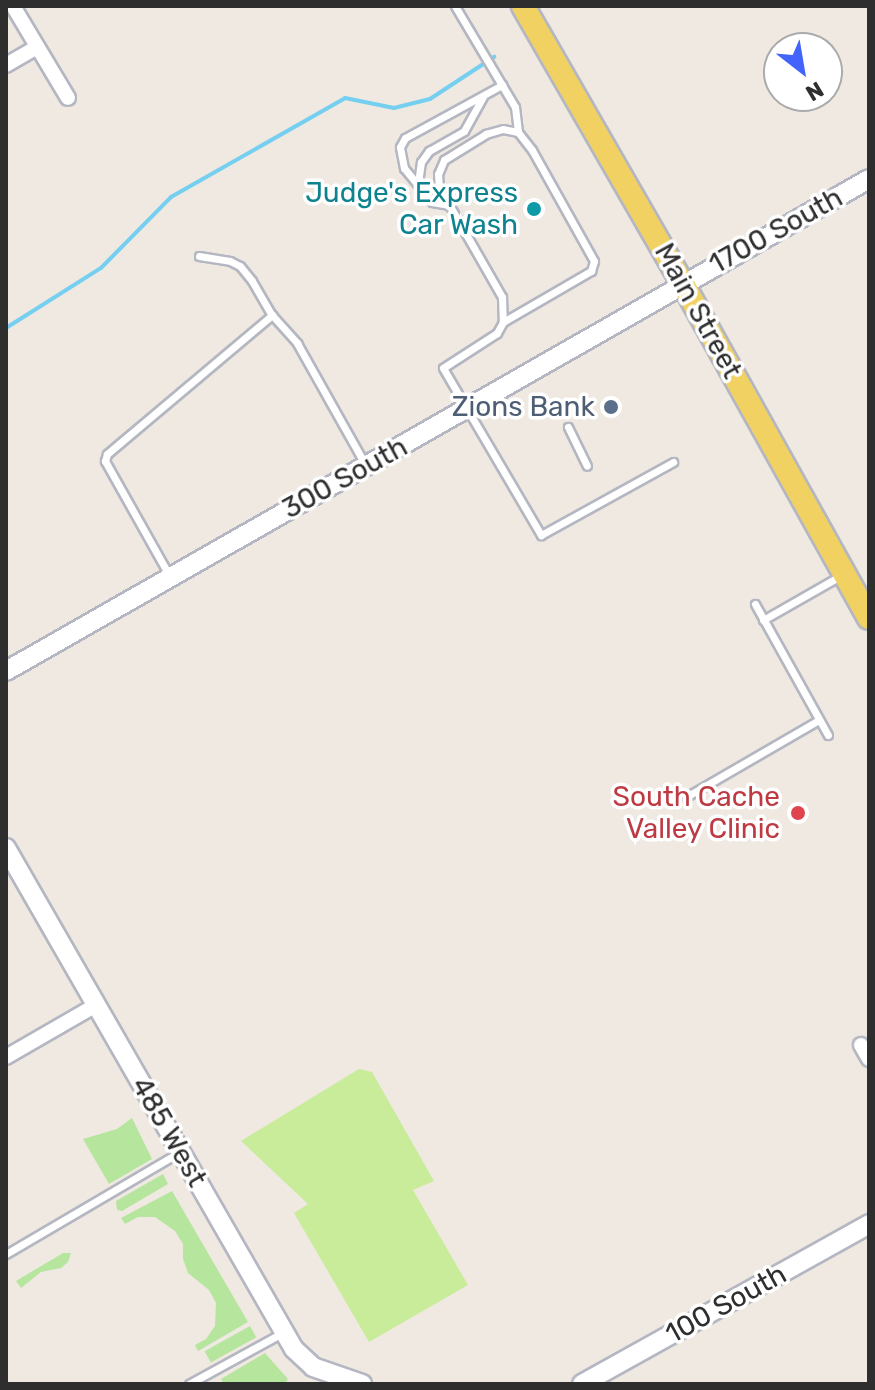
<!DOCTYPE html>
<html>
<head>
<meta charset="utf-8">
<style>
	body { margin:0 }
	#map { position:relative; width:875px; height:1390px; overflow:hidden; background:#efe9e1; font-family:Rubik,sans-serif }
	div>[style] { position:absolute }
	.green>* { inset:0; background:#b6e59e; transform-origin:0 0 }
	.pitch>* { inset:0; background:#c9ec9a }
	.stream>* { height:4px; margin:-2px; padding:0 2px; transform-origin:2px; border-radius:2px; background:#75cff0 }
	.roads { filter:drop-shadow(2px 0 #b4b7c1) drop-shadow(-2px 0 #b4b7c1) drop-shadow(0 2px #b4b7c1) drop-shadow(0 -2px #b4b7c1) }
	.service>* { height:7px; margin:-3.5px; padding:0 3.5px; transform-origin:3.5px; border-radius:3.5px; background:#fff }
	.minor>* { height:14px; margin:-7px; padding:0 7px; transform-origin:7px; border-radius:7px; background:#fff }
	.tertiary>* { height:18px; margin:-9px; padding:0 9px; transform-origin:9px; border-radius:9px; background:#fff }
	.primary>* { height:22px; margin:-11px; padding:0 11px; transform-origin:11px; border-radius:11px; background:#f2d163 }
	.dots>* { width:22px; height:22px; translate:-50% -50%; box-sizing:border-box; border:4px solid #fff; border-radius:50% }
	span { translate:-50% -50%; white-space:nowrap; text-align:center; line-height:1.15; -webkit-text-stroke:7px #fff; paint-order:stroke }
	.culture-label { font-size:28px; color:#0d838f }
	.right { translate:-100% -50%; text-align:right }
	.street-label { font-size:28px; color:#2e2e2e }
	.service-label { font-size:28px; color:#4e5e75 }
	.health-label { font-size:28px; color:#be3a42 }
	.frame { position:absolute; inset:0; border:8px solid #2e2e2e; pointer-events:none }
	.north { position:absolute; left:763px; top:32px; width:80px; height:80px; box-sizing:border-box; background:#fff; border:2px solid #ababab; border-radius:50%; rotate:149deg; font-size:22px; font-weight:700; line-height:32px; text-align:center; color:#2e2e2e }
	.north::after { content:''; display:block; margin:auto; width:28px; height:36px; background:#4264fb; clip-path:polygon(50% 0,100% 100%,50% 72%,0 100%) }
</style>
</head>
<body>
<div id="map">
	<div class="green">
		<i style="clip-path:polygon(132px 1118px,152px 1159px,109px 1184px,83px 1139px,117px 1129px)"></i>
		<i style="clip-path:polygon(163px 1174px,168px 1184px,122px 1211px,117px 1210px,116px 1201px)"></i>
		<i style="clip-path:polygon(172px 1191px,248px 1322px,198px 1351px,195px 1345px,206px 1339px,215px 1326px,216px 1303px,209px 1290px,188px 1273px,183px 1259px,183px 1244px,175px 1231px,155px 1217px,138px 1217px,125px 1224px,121px 1218px)"></i>
		<i style="clip-path:polygon(63px 1253px,71px 1253px,68px 1262px,61px 1268px,41px 1272px,21px 1288px,16px 1281px)"></i>
		<i style="left:250px;top:1326px;width:13px;height:52px;rotate:61deg"></i>
		<i style="clip-path:polygon(265px 1353px,288px 1379px,285px 1384px,224px 1384px,221px 1379px)"></i>
	</div>
	<div class="pitch">
		<i style="clip-path:polygon(359px 1069px,372px 1072px,434px 1181px,413px 1190px,468px 1285px,369px 1342px,294px 1213px,308px 1204px,241px 1141px)"></i>
	</div>
	<div class="stream">
		<i style="left:6px;top:328px;width:112px;rotate:-32.3deg"></i>
		<i style="left:101px;top:268px;width:100px;rotate:-45.4deg"></i>
		<i style="left:171px;top:197px;width:200px;rotate:-29.6deg"></i>
		<i style="left:345px;top:98px;width:50px;rotate:11.5deg"></i>
		<i style="left:394px;top:108px;width:37px;rotate:-14deg"></i>
		<i style="left:430px;top:99px;width:77px;rotate:-33.3deg"></i>
	</div>
	<div class="roads">
		<div class="service">
			<i style="left:455px;top:6px;width:117px;rotate:59.3deg"></i>
			<i style="left:515px;top:107px;width:25px;rotate:83deg"></i>
			<i style="left:418px;top:183px;width:21px;rotate:-82deg"></i>
			<i style="left:421px;top:162px;width:14px;rotate:-54deg"></i>
			<i style="left:429px;top:151px;width:40px;rotate:-29.7deg"></i>
			<i style="left:464px;top:131px;width:39px;rotate:-61deg"></i>
			<i style="left:449px;top:205px;width:17px;rotate:-170deg"></i>
			<i style="left:432px;top:202px;width:44px;rotate:-129.5deg"></i>
			<i style="left:404px;top:168px;width:21px;rotate:-101deg"></i>
			<i style="left:400px;top:147px;width:10px;rotate:-61deg"></i>
			<i style="left:405px;top:138px;width:111px;rotate:-28.7deg"></i>
			<i style="left:199px;top:256px;width:31px;rotate:9deg"></i>
			<i style="left:230px;top:261px;width:11px;rotate:27deg"></i>
			<i style="left:240px;top:266px;width:19px;rotate:51deg"></i>
			<i style="left:252px;top:281px;width:39px;rotate:60deg"></i>
			<i style="left:272px;top:315px;width:38px;rotate:48deg"></i>
			<i style="left:297px;top:343px;width:139px;rotate:60.7deg"></i>
			<i style="left:503px;top:322px;width:102px;rotate:-30.1deg"></i>
			<i style="left:591px;top:271px;width:10px;rotate:-73deg"></i>
			<i style="left:594px;top:261px;width:127px;rotate:-119.2deg"></i>
			<i style="left:532px;top:150px;width:23px;rotate:-128deg"></i>
			<i style="left:518px;top:132px;width:15px;rotate:-169deg"></i>
			<i style="left:503px;top:129px;width:18px;rotate:164deg"></i>
			<i style="left:486px;top:134px;width:49px;rotate:148.2deg"></i>
			<i style="left:444px;top:160px;width:15px;rotate:113deg"></i>
			<i style="left:438px;top:174px;width:13px;rotate:86deg"></i>
			<i style="left:439px;top:187px;width:127px;rotate:60.2deg"></i>
			<i style="left:502px;top:297px;width:25px;rotate:88deg"></i>
			<i style="left:503px;top:322px;width:13px;rotate:119deg"></i>
			<i style="left:497px;top:333px;width:64px;rotate:147.1deg"></i>
			<i style="left:443px;top:368px;width:194px;rotate:59.6deg"></i>
			<i style="left:541px;top:535px;width:151px;rotate:-28.9deg"></i>
			<i style="left:568px;top:427px;width:43px;rotate:64deg"></i>
			<i style="left:169px;top:575px;width:131px;rotate:-119.3deg"></i>
			<i style="left:105px;top:461px;width:7px;rotate:-74deg"></i>
			<i style="left:107px;top:454px;width:216px;rotate:-40.1deg"></i>
			<i style="left:755px;top:604px;width:150px;rotate:60.9deg"></i>
			<i style="left:763px;top:620px;width:91px;rotate:-29.7deg"></i>
			<i style="left:686px;top:797px;width:154px;rotate:-30.1deg"></i>
			<i style="left:6px;top:1254px;width:202px;rotate:-30.4deg"></i>
			<i style="left:189px;top:1384px;width:106px;rotate:-28.7deg"></i>
		</div>
		<div class="minor">
			<i style="left:13px;top:6px;width:107px;rotate:59.1deg"></i>
			<i style="left:6px;top:65px;width:36px;rotate:-30deg"></i>
			<i style="left:861px;top:1045px;width:16px;rotate:60deg"></i>
			<i style="left:6px;top:1057px;width:104px;rotate:-30deg"></i>
		</div>
		<div class="tertiary">
			<i style="left:6px;top:671px;width:993px;rotate:-29.69deg"></i>
			<i style="left:6px;top:848px;width:578px;rotate:60.11deg"></i>
			<i style="left:294px;top:1349px;width:26px;rotate:43deg"></i>
			<i style="left:313px;top:1367px;width:52px;rotate:19.1deg"></i>
			<i style="left:582px;top:1384px;width:329px;rotate:-29.1deg"></i>
		</div>
		<div class="primary">
			<i style="left:523px;top:6px;width:321px;rotate:60.1deg"></i>
			<i style="left:683px;top:284px;width:382px;rotate:60.9deg"></i>
		</div>
	</div>
	<div class="dots">
		<i style="left:534px;top:209px;background:#0f9aa8"></i>
		<i style="left:611px;top:407px;background:#5c6f8a"></i>
		<i style="left:798px;top:813px;background:#e0444e"></i>
	</div>
	<div class="culture-label">
		<span class="right" style="left:518px;top:209px">Judge's Express<br>Car Wash</span>
	</div>
	<div class="street-label">
		<span style="left:776px;top:231px;rotate:-29deg">1700 South</span>
		<span style="left:698px;top:311px;rotate:61deg">Main Street</span>
		<span style="left:345px;top:478px;rotate:-29deg">300 South</span>
		<span style="left:169px;top:1132px;rotate:60deg">485 West</span>
		<span style="left:726px;top:1304px;rotate:-29deg">100 South</span>
	</div>
	<div class="service-label">
		<span class="right" style="left:595px;top:407px">Zions Bank</span>
	</div>
	<div class="health-label">
		<span class="right" style="left:780px;top:813px">South Cache<br>Valley Clinic</span>
	</div>
	<div class="frame"></div>
	<div class="north">N</div>
</div>
</body>
</html>
